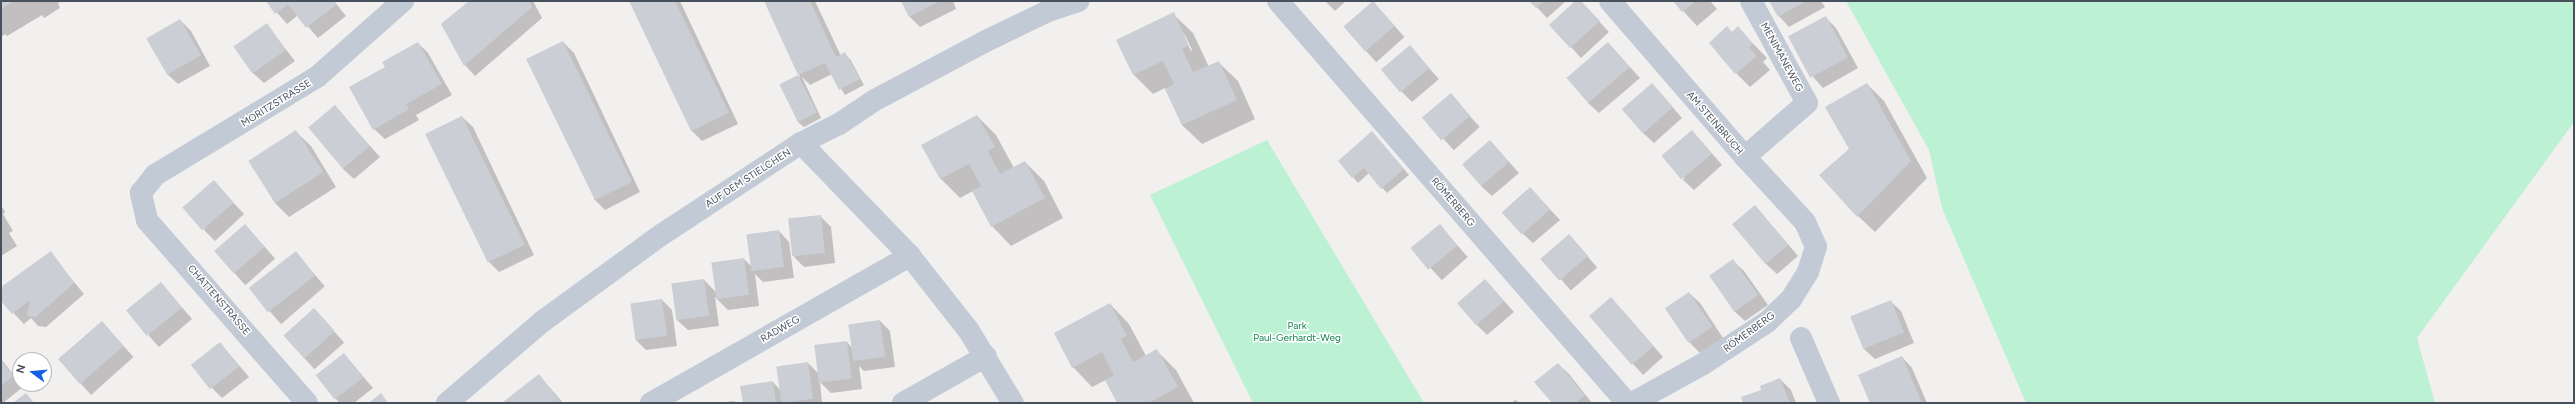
<!DOCTYPE html>
<html>
<head>
<meta charset="utf-8">
<style>
	body { margin:0 }
	#map { position:relative; width:2575px; height:404px; overflow:hidden; background:#f2efef; font-family:Figtree,sans-serif }
	div>[style] { position:absolute }
	.green>* { inset:0; background:#bcf1d4 }
	.shadow>* { inset:0; background:#0003; transform-origin:0 0 }
	.building>* { inset:0; background:#cbced4; transform-origin:0 0 }
	.minor>* { height:22px; margin:-11px; padding:0 11px; transform-origin:11px; border-radius:11px; background:#c2cad5 }
	span { translate:-50% -50%; white-space:nowrap; text-align:center; line-height:1.15; -webkit-text-stroke:3px #fff; paint-order:stroke }
	.street-label { font-size:10px; color:#46515d }
	.park-label { font-size:10px; color:#148253 }
	.frame { position:absolute; inset:0; border:2px solid #46515d; pointer-events:none }
	.north { position:absolute; left:12px; top:352px; width:40px; height:40px; box-sizing:border-box; background:#fff; border:1px solid #b5b9be; border-radius:50%; rotate:286deg; font-size:11px; font-weight:700; line-height:16px; text-align:center; color:#46515d }
	.north::after { content:''; display:block; margin:auto; width:14px; height:18px; background:#1260e8; clip-path:polygon(50% 0,100% 100%,50% 72%,0 100%) }
</style>
</head>
<body>
<div id="map">
	<div class="green">
		<i style="clip-path:polygon(1846px 1px,2574px 1px,2574px 122px,2417px 338px,2435px 403px,2026px 403px,1942px 208px,1929px 150px)"></i>
		<i style="clip-path:polygon(1267px 140px,1424px 403px,1253px 403px,1150px 195px)"></i>
	</div>
	<div class="shadow">
		<i style="clip-path:polygon(1px 1px,62px 1px,58px 3px,60px 8px,44px 18px,42px 15px,7px 36px,5px 34px,1px 37px)"></i>
		<i style="clip-path:polygon(267px 1px,334px 1px,346px 16px,318px 38px,298px 15px,287px 24px)"></i>
		<i style="clip-path:polygon(471px 1px,533px 1px,542px 18px,475px 76px,465px 65px,442px 24px)"></i>
		<i style="clip-path:polygon(630px 1px,680px 1px,738px 124px,702px 141px,692px 131px)"></i>
		<i style="clip-path:polygon(765px 1px,815px 1px,841px 56px,844px 54px,850px 59px,864px 85px,845px 95px,832px 74px,810px 85px,802px 77px,821px 118px,804px 127px,798px 122px,781px 86px,800px 76px)"></i>
		<i style="clip-path:polygon(902px 1px,953px 1px,956px 9px,920px 27px,909px 16px)"></i>
		<i style="clip-path:polygon(1325px 1px,1346px 1px,1335px 11px)"></i>
		<i style="clip-path:polygon(1531px 1px,1566px 1px,1547px 18px)"></i>
		<i style="clip-path:polygon(1577px 1px,1580px 1px,1609px 32px,1581px 58px,1571px 47px)"></i>
		<i style="clip-path:polygon(1674px 1px,1710px 1px,1717px 9px,1697px 26px)"></i>
		<i style="clip-path:polygon(1770px 1px,1821px 1px,1825px 7px,1789px 27px,1779px 16px)"></i>
		<i style="left:1373px;top:2px;width:47px;height:38px;rotate:48deg"></i>
		<i style="clip-path:polygon(evenodd,1173px 14px,1193px 33px,1209px 67px,1218px 62px,1238px 81px,1255px 119px,1202px 144px,1182px 125px,1165px 88px,1153px 94px,1134px 75px,1173px 14px,1183px 35px,1185px 35px,1192px 50px,1191px 51px,1183px 35px)"></i>
		<i style="clip-path:polygon(1826px 18px,1836px 28px,1858px 68px,1823px 88px,1813px 77px)"></i>
		<i style="clip-path:polygon(180px 20px,191px 31px,210px 66px,178px 84px,167px 74px)"></i>
		<i style="clip-path:polygon(266px 24px,295px 61px,264px 83px,253px 73px)"></i>
		<i style="clip-path:polygon(1738px 28px,1767px 58px,1763px 62px,1770px 70px,1750px 87px,1736px 73px,1732px 32px)"></i>
		<i style="clip-path:polygon(563px 42px,574px 53px,640px 192px,605px 210px,594px 199px)"></i>
		<i style="clip-path:polygon(418px 43px,428px 53px,452px 95px,416px 115px,419px 120px,385px 139px,374px 129px,386px 67px)"></i>
		<i style="clip-path:polygon(1608px 43px,1640px 78px,1599px 113px,1588px 103px)"></i>
		<i style="clip-path:polygon(1410px 47px,1439px 79px,1412px 102px,1401px 91px)"></i>
		<i style="clip-path:polygon(1867px 84px,1884px 101px,1927px 178px,1875px 232px,1858px 216px,1850px 149px)"></i>
		<i style="left:1451px;top:95px;width:43px;height:35px;rotate:48deg"></i>
		<i style="clip-path:polygon(1662px 95px,1682px 118px,1654px 143px,1643px 133px)"></i>
		<i style="clip-path:polygon(335px 107px,380px 157px,354px 179px,343px 169px)"></i>
		<i style="clip-path:polygon(977px 116px,996px 135px,1014px 168px,1025px 162px,1044px 181px,1063px 218px,1011px 246px,992px 226px,973px 191px,960px 198px,941px 179px,923px 145px)"></i>
		<i style="clip-path:polygon(462px 117px,473px 127px,534px 255px,499px 272px,488px 261px)"></i>
		<i style="clip-path:polygon(296px 132px,311px 146px,336px 187px,289px 217px,275px 203px,249px 161px)"></i>
		<i style="clip-path:polygon(1377px 138px,1409px 175px,1387px 193px,1369px 173px,1358px 183px,1353px 177px)"></i>
		<i style="clip-path:polygon(1490px 141px,1519px 173px,1492px 196px,1481px 186px)"></i>
		<i style="clip-path:polygon(1702px 142px,1722px 165px,1694px 190px,1683px 180px)"></i>
		<i style="clip-path:polygon(214px 182px,244px 214px,215px 241px,204px 230px)"></i>
		<i style="clip-path:polygon(1530px 188px,1560px 220px,1533px 243px,1522px 233px)"></i>
		<i style="clip-path:polygon(1px 205px,5px 212px,3px 214px,13px 231px,9px 233px,17px 246px,1px 256px)"></i>
		<i style="clip-path:polygon(1755px 206px,1798px 256px,1777px 274px,1766px 264px)"></i>
		<i style="clip-path:polygon(820px 216px,831px 227px,835px 263px,804px 267px,794px 257px)"></i>
		<i style="left:245px;top:225px;width:45px;height:40px;rotate:48deg"></i>
		<i style="left:1439px;top:225px;width:43px;height:35px;rotate:48deg"></i>
		<i style="clip-path:polygon(779px 231px,789px 242px,794px 278px,763px 282px,755px 274px,759px 306px,728px 310px,715px 297px,719px 326px,688px 330px,677px 320px,673px 284px,704px 280px,716px 292px,744px 259px,752px 267px)"></i>
		<i style="left:1569px;top:235px;width:43px;height:35px;rotate:49deg"></i>
		<i style="clip-path:polygon(50px 253px,84px 294px,46px 327px,38px 326px,31px 318px,24px 324px,1px 300px,1px 288px)"></i>
		<i style="left:296px;top:253px;width:44px;height:58px;rotate:49deg"></i>
		<i style="clip-path:polygon(1733px 261px,1744px 271px,1768px 305px,1745px 321px,1734px 311px,1711px 276px)"></i>
		<i style="clip-path:polygon(1485px 280px,1514px 312px,1487px 335px,1477px 325px)"></i>
		<i style="clip-path:polygon(161px 283px,192px 319px,159px 347px,149px 336px)"></i>
		<i style="clip-path:polygon(1689px 293px,1700px 303px,1723px 338px,1700px 353px,1690px 343px)"></i>
		<i style="clip-path:polygon(662px 300px,672px 310px,677px 346px,646px 350px,636px 340px)"></i>
		<i style="clip-path:polygon(1890px 301px,1901px 311px,1914px 343px,1875px 359px,1864px 349px)"></i>
		<i style="clip-path:polygon(1110px 304px,1129px 324px,1146px 356px,1157px 351px,1176px 370px,1194px 403px,1118px 403px,1106px 380px,1092px 387px,1073px 367px,1055px 334px)"></i>
		<i style="left:314px;top:309px;width:45px;height:40px;rotate:48deg"></i>
		<i style="clip-path:polygon(1621px 309px,1663px 357px,1643px 375px,1590px 316px)"></i>
		<i style="clip-path:polygon(880px 321px,890px 331px,895px 367px,864px 371px,859px 366px,862px 389px,831px 393px,820px 382px,822px 403px,744px 403px,773px 382px,780px 390px,808px 363px,819px 374px,847px 342px,852px 348px)"></i>
		<i style="left:102px;top:322px;width:47px;height:57px;rotate:48deg"></i>
		<i style="clip-path:polygon(220px 343px,249px 377px,222px 398px,212px 388px)"></i>
		<i style="clip-path:polygon(344px 354px,373px 388px,354px 403px,340px 403px,336px 399px)"></i>
		<i style="clip-path:polygon(1902px 357px,1912px 368px,1927px 403px,1871px 403px)"></i>
		<i style="clip-path:polygon(1px 359px,23px 387px,3px 403px,1px 403px)"></i>
		<i style="clip-path:polygon(1558px 364px,1569px 374px,1592px 403px,1553px 403px)"></i>
		<i style="clip-path:polygon(539px 375px,563px 403px,505px 403px)"></i>
		<i style="clip-path:polygon(1780px 379px,1791px 390px,1796px 403px,1744px 403px)"></i>
		<i style="clip-path:polygon(1516px 400px,1519px 403px,1510px 403px)"></i>
		<i style="clip-path:polygon(734px 401px,736px 403px,717px 403px)"></i>
	</div>
	<div class="building">
		<i style="clip-path:polygon(1px 1px,14px 1px,1px 9px)"></i>
		<i style="clip-path:polygon(266px 1px,333px 1px,336px 5px,306px 28px,288px 4px,275px 14px)"></i>
		<i style="clip-path:polygon(469px 1px,529px 1px,532px 7px,464px 66px,441px 24px)"></i>
		<i style="clip-path:polygon(629px 1px,675px 1px,729px 113px,691px 131px)"></i>
		<i style="clip-path:polygon(764px 1px,810px 1px,836px 57px,845px 52px,860px 79px,839px 90px,825px 63px,798px 75px)"></i>
		<i style="clip-path:polygon(901px 1px,940px 1px,909px 17px)"></i>
		<i style="left:1373px;top:1px;width:33px;height:39px;rotate:49deg"></i>
		<i style="clip-path:polygon(1529px 1px,1544px 1px,1536px 8px)"></i>
		<i style="clip-path:polygon(1575px 1px,1581px 1px,1600px 21px,1570px 48px,1549px 25px)"></i>
		<i style="clip-path:polygon(1673px 1px,1696px 1px,1682px 12px)"></i>
		<i style="clip-path:polygon(1769px 1px,1806px 1px,1778px 17px)"></i>
		<i style="clip-path:polygon(1174px 12px,1189px 46px,1182px 49px,1193px 72px,1219px 61px,1237px 100px,1182px 125px,1165px 89px,1174px 84px,1163px 61px,1133px 75px,1116px 40px)"></i>
		<i style="left:1826px;top:16px;width:47px;height:43px;rotate:62deg"></i>
		<i style="left:180px;top:19px;width:42px;height:39px;rotate:60deg"></i>
		<i style="left:267px;top:23px;width:33px;height:41px;rotate:55deg"></i>
		<i style="clip-path:polygon(1727px 26px,1732px 32px,1738px 26px,1753px 44px,1749px 47px,1757px 56px,1735px 74px,1709px 43px)"></i>
		<i style="left:563px;top:41px;width:157px;height:41px;rotate:64deg"></i>
		<i style="clip-path:polygon(418px 42px,442px 84px,406px 104px,409px 109px,373px 130px,349px 87px,385px 67px,382px 62px)"></i>
		<i style="left:1608px;top:42px;width:33px;height:55px;rotate:49deg"></i>
		<i style="left:1410px;top:45px;width:30px;height:38px;rotate:50deg"></i>
		<i style="left:798px;top:75px;width:42px;height:21px;rotate:63deg"></i>
		<i style="left:1652px;top:83px;width:32px;height:40px;rotate:49deg"></i>
		<i style="clip-path:polygon(1867px 83px,1911px 161px,1857px 217px,1819px 175px,1849px 149px,1825px 107px)"></i>
		<i style="left:1451px;top:93px;width:30px;height:38px;rotate:50deg"></i>
		<i style="left:335px;top:105px;width:54px;height:35px;rotate:50deg"></i>
		<i style="clip-path:polygon(977px 115px,995px 147px,988px 151px,1000px 174px,1025px 161px,1045px 198px,991px 227px,972px 191px,981px 186px,969px 164px,940px 179px,921px 145px)"></i>
		<i style="left:462px;top:116px;width:143px;height:41px;rotate:64deg"></i>
		<i style="left:296px;top:130px;width:50px;height:57px;rotate:57deg"></i>
		<i style="left:1692px;top:130px;width:31px;height:40px;rotate:50deg"></i>
		<i style="clip-path:polygon(1372px 131px,1404px 169px,1381px 189px,1364px 168px,1352px 178px,1338px 161px)"></i>
		<i style="left:1490px;top:140px;width:29px;height:37px;rotate:49deg"></i>
		<i style="left:214px;top:180px;width:30px;height:42px;rotate:49deg"></i>
		<i style="left:1530px;top:187px;width:30px;height:38px;rotate:48deg"></i>
		<i style="left:1755px;top:205px;width:52px;height:30px;rotate:50deg"></i>
		<i style="left:821px;top:215px;width:38px;height:33px;rotate:84deg"></i>
		<i style="left:245px;top:224px;width:30px;height:41px;rotate:49deg"></i>
		<i style="left:1440px;top:224px;width:28px;height:38px;rotate:51deg"></i>
		<i style="left:779px;top:230px;width:37px;height:33px;rotate:82deg"></i>
		<i style="left:1569px;top:234px;width:29px;height:38px;rotate:49deg"></i>
		<i style="clip-path:polygon(51px 251px,74px 283px,36px 317px,27px 316px,30px 300px,12px 314px,1px 301px,1px 287px)"></i>
		<i style="left:296px;top:251px;width:31px;height:60px;rotate:52deg"></i>
		<i style="left:744px;top:258px;width:37px;height:33px;rotate:82deg"></i>
		<i style="left:1733px;top:259px;width:44px;height:29px;rotate:55deg"></i>
		<i style="left:704px;top:279px;width:37px;height:33px;rotate:82deg"></i>
		<i style="left:1485px;top:279px;width:29px;height:37px;rotate:49deg"></i>
		<i style="left:161px;top:282px;width:33px;height:45px;rotate:51deg"></i>
		<i style="left:1689px;top:292px;width:42px;height:29px;rotate:56deg"></i>
		<i style="left:1611px;top:297px;width:65px;height:29px;rotate:49deg"></i>
		<i style="left:662px;top:299px;width:37px;height:32px;rotate:82deg"></i>
		<i style="left:1891px;top:300px;width:35px;height:44px;rotate:68deg"></i>
		<i style="clip-path:polygon(1110px 303px,1127px 336px,1121px 339px,1133px 362px,1157px 349px,1178px 387px,1148px 403px,1117px 403px,1105px 380px,1114px 375px,1102px 352px,1072px 368px,1054px 333px)"></i>
		<i style="left:314px;top:308px;width:31px;height:41px;rotate:48deg"></i>
		<i style="left:880px;top:320px;width:37px;height:32px;rotate:82deg"></i>
		<i style="left:102px;top:321px;width:33px;height:58px;rotate:49deg"></i>
		<i style="left:847px;top:341px;width:38px;height:33px;rotate:83deg"></i>
		<i style="left:220px;top:342px;width:31px;height:37px;rotate:52deg"></i>
		<i style="left:344px;top:353px;width:31px;height:36px;rotate:52deg"></i>
		<i style="clip-path:polygon(1902px 356px,1922px 403px,1870px 403px,1858px 375px)"></i>
		<i style="clip-path:polygon(1px 361px,13px 376px,1px 386px)"></i>
		<i style="left:808px;top:362px;width:37px;height:32px;rotate:82deg"></i>
		<i style="clip-path:polygon(1558px 363px,1585px 395px,1575px 403px,1552px 403px,1534px 382px)"></i>
		<i style="clip-path:polygon(539px 374px,561px 403px,503px 403px,503px 402px)"></i>
		<i style="clip-path:polygon(1780px 378px,1790px 403px,1743px 403px,1741px 397px,1761px 390px,1760px 386px)"></i>
		<i style="clip-path:polygon(773px 381px,776px 403px,743px 403px,740px 386px)"></i>
		<i style="clip-path:polygon(26px 393px,34px 403px,13px 403px)"></i>
		<i style="clip-path:polygon(381px 393px,388px 403px,369px 403px)"></i>
	</div>
	<div class="minor">
		<i style="left:1278px;top:1px;width:532px;rotate:49.04deg"></i>
		<i style="left:1610px;top:1px;width:206px;rotate:49.1deg"></i>
		<i style="left:1745px;top:157px;width:88px;rotate:47.3deg"></i>
		<i style="left:1805px;top:222px;width:27px;rotate:66deg"></i>
		<i style="left:1816px;top:247px;width:26px;rotate:108deg"></i>
		<i style="left:1808px;top:272px;width:32px;rotate:122deg"></i>
		<i style="left:1791px;top:299px;width:33px;rotate:136deg"></i>
		<i style="left:1767px;top:322px;width:77px;rotate:146.7deg"></i>
		<i style="left:1703px;top:364px;width:81px;rotate:151.2deg"></i>
		<i style="left:801px;top:143px;width:157px;rotate:46deg"></i>
		<i style="left:910px;top:256px;width:95px;rotate:51.8deg"></i>
		<i style="left:969px;top:331px;width:84px;rotate:58.6deg"></i>
		<i style="left:1745px;top:157px;width:82px;rotate:-41.1deg"></i>
		<i style="left:1807px;top:103px;width:116px;rotate:-118.8deg"></i>
		<i style="left:1801px;top:338px;width:71px;rotate:66.7deg"></i>
		<i style="left:307px;top:403px;width:243px;rotate:-131.2deg"></i>
		<i style="left:147px;top:220px;width:28px;rotate:-103deg"></i>
		<i style="left:141px;top:193px;width:23px;rotate:-52deg"></i>
		<i style="left:155px;top:175px;width:189px;rotate:-31.2deg"></i>
		<i style="left:317px;top:77px;width:115px;rotate:-41.5deg"></i>
		<i style="left:447px;top:403px;width:126px;rotate:-40.5deg"></i>
		<i style="left:543px;top:321px;width:146px;rotate:-36.1deg"></i>
		<i style="left:661px;top:235px;width:168px;rotate:-33.3deg"></i>
		<i style="left:801px;top:143px;width:42px;rotate:-26.6deg"></i>
		<i style="left:839px;top:124px;width:43px;rotate:-33.7deg"></i>
		<i style="left:875px;top:100px;width:123px;rotate:-28deg"></i>
		<i style="left:984px;top:42px;width:71px;rotate:-25.8deg"></i>
		<i style="left:1048px;top:11px;width:32px;rotate:-18deg"></i>
		<i style="left:651px;top:403px;width:298px;rotate:-29.6deg"></i>
		<i style="left:903px;top:403px;width:95px;rotate:-29.5deg"></i>
	</div>
	<div class="street-label">
		<span style="left:1782px;top:57px;rotate:61deg">MENIMANEWEG</span>
		<span style="left:276px;top:103px;rotate:-32deg">MORITZSTRASSE</span>
		<span style="left:1715px;top:123px;rotate:49deg">AM STEINBRUCH</span>
		<span style="left:748px;top:178px;rotate:-33deg">AUF DEM STIELCHEN</span>
		<span style="left:1453px;top:202px;rotate:49deg">RÖMERBERG</span>
		<span style="left:219px;top:300px;rotate:49deg">CHATTENSTRASSE</span>
		<span style="left:780px;top:329px;rotate:-30deg">RADWEG</span>
		<span style="left:1749px;top:332px;rotate:-36deg">RÖMERBERG</span>
	</div>
	<div class="park-label">
		<span style="left:1297px;top:331px">Park<br>Paul-Gerhardt-Weg</span>
	</div>
	<div class="frame"></div>
	<div class="north">N</div>
</div>
</body>
</html>
